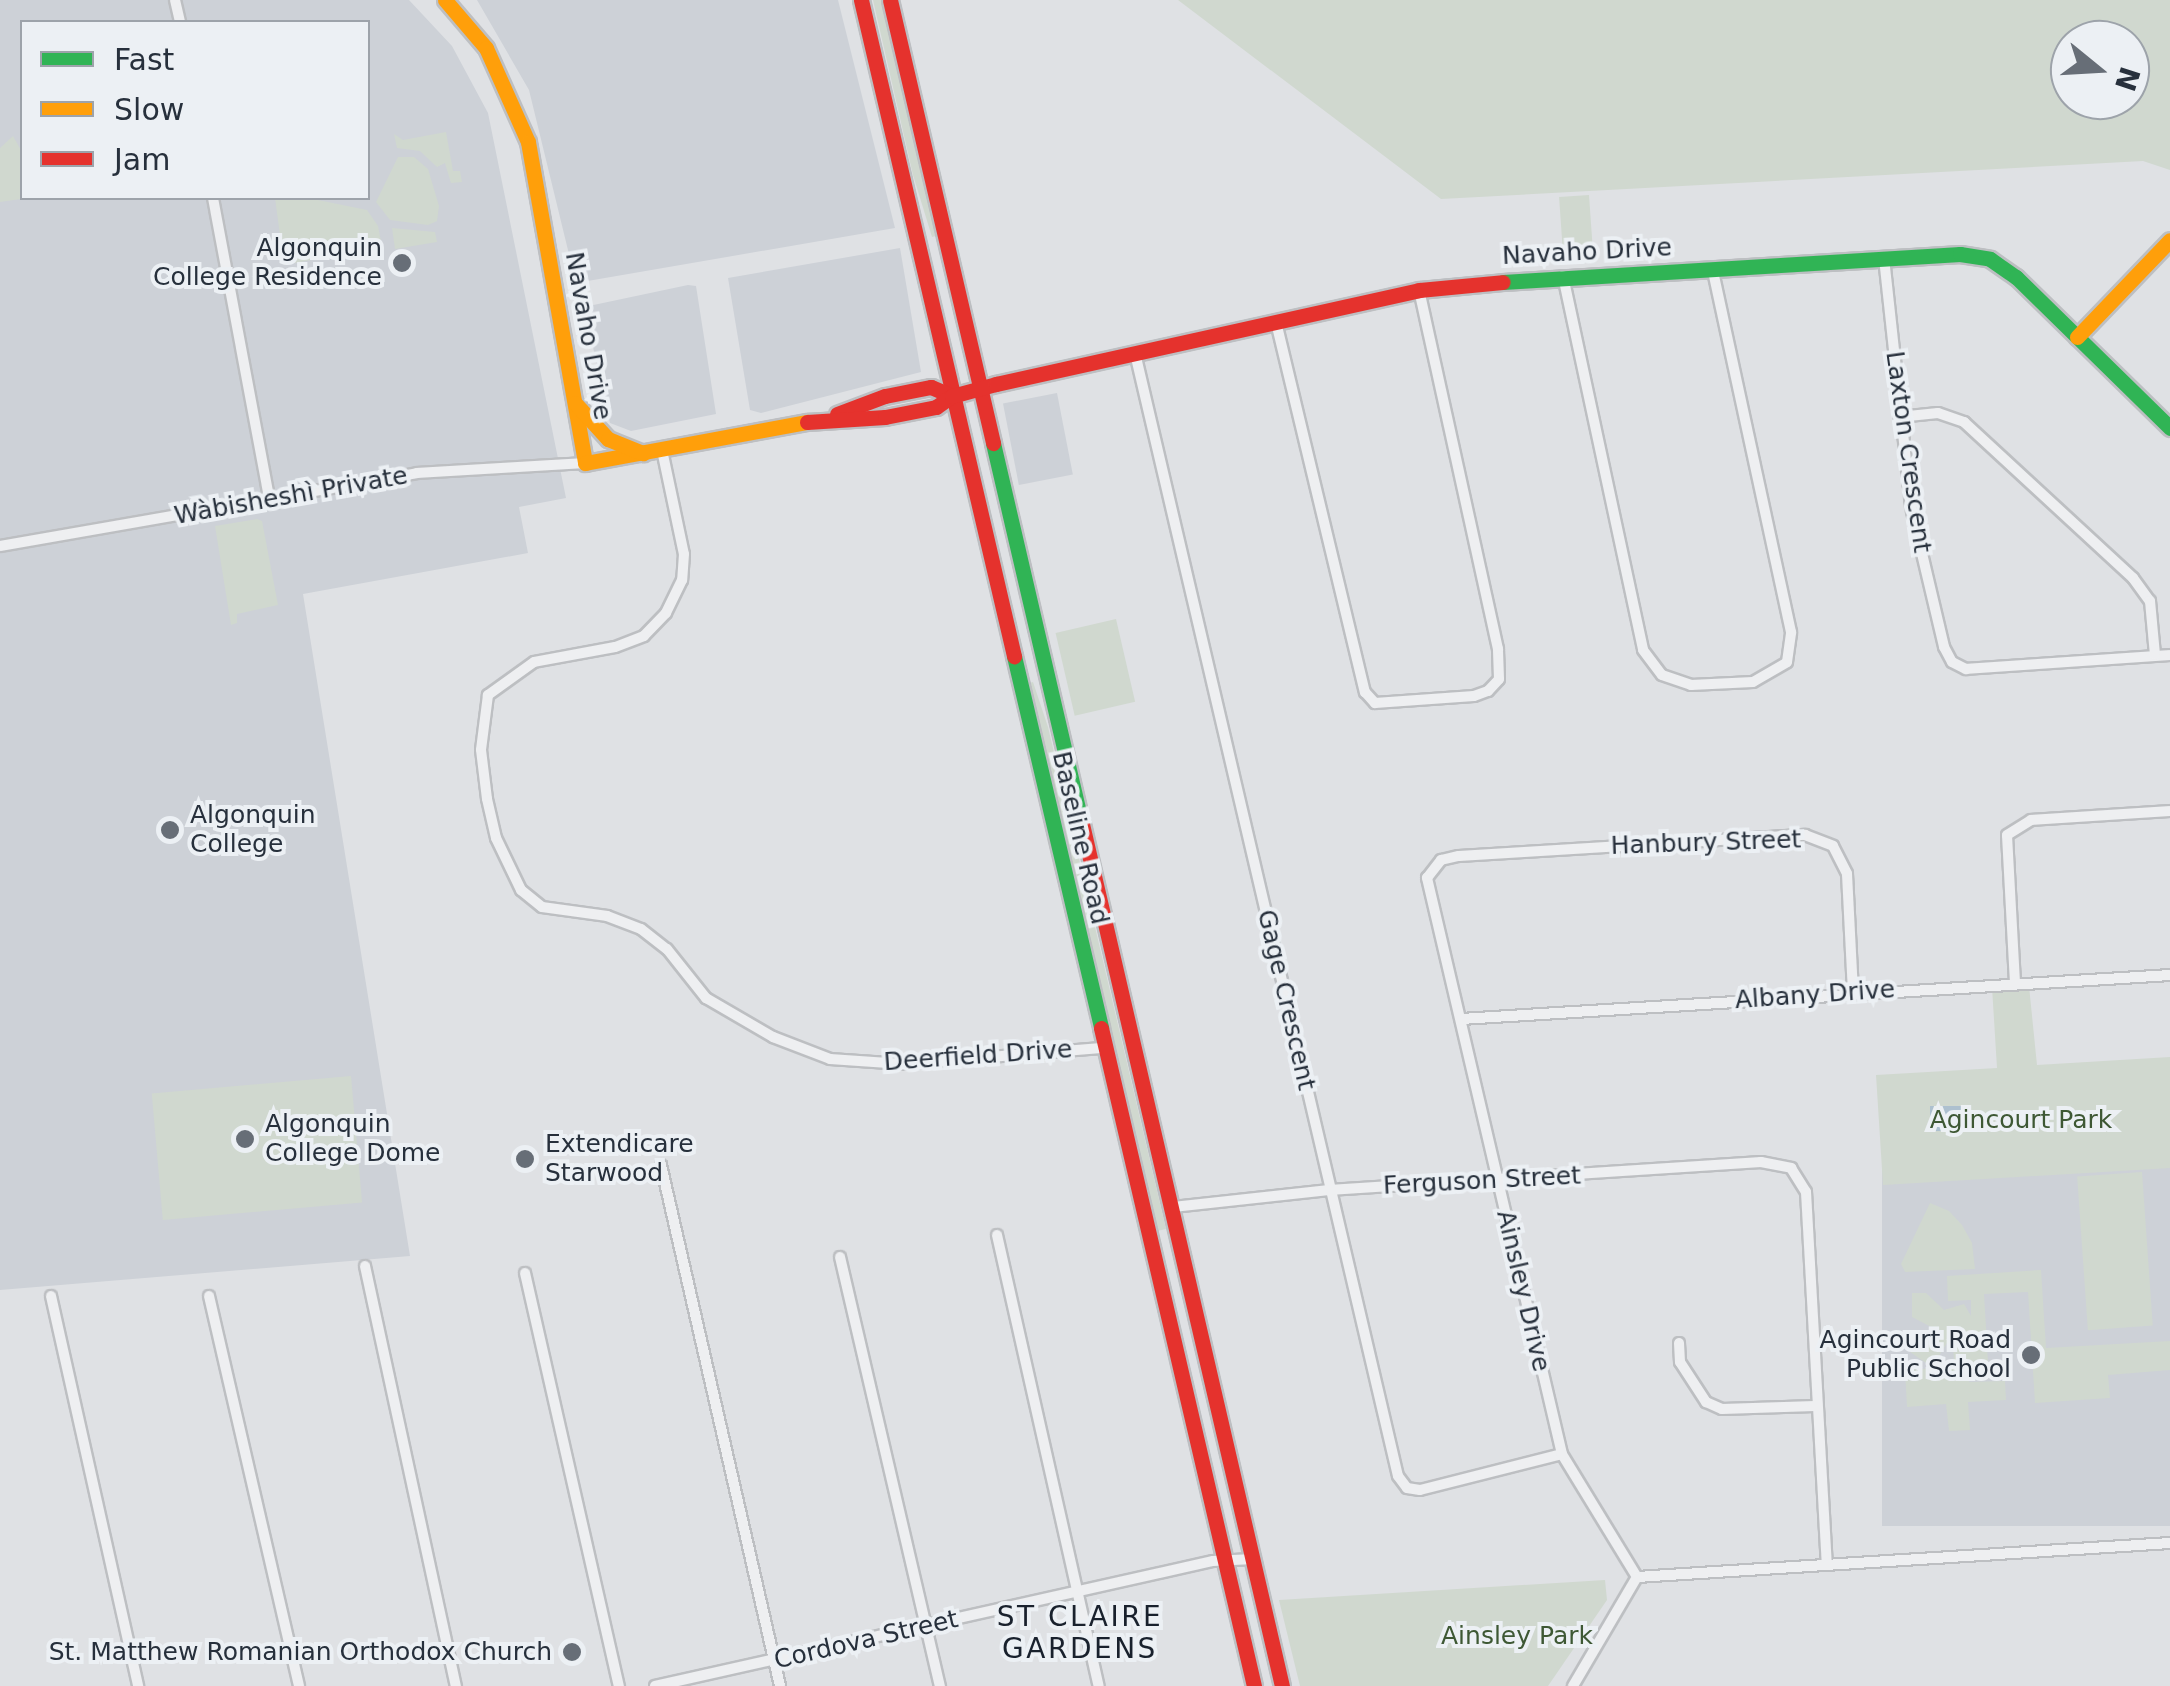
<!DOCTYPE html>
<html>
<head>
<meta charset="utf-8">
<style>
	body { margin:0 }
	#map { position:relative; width:2170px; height:1686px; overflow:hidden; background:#dfe1e4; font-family:"DejaVu Sans",sans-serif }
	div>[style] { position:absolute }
	.built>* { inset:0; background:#cdd1d7; transform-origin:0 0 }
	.green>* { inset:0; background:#d0d8cf; transform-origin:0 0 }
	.water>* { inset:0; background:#adc0cf; transform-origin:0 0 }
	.roads { filter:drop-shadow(2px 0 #bdbfc2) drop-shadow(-2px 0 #bdbfc2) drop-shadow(0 2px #bdbfc2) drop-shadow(0 -2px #bdbfc2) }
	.street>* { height:10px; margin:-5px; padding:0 5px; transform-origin:5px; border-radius:5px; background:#eeeff1 }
	.fast>* { height:15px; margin:-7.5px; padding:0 7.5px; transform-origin:7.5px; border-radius:7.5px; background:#30b455 }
	.slow>* { height:15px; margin:-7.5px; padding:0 7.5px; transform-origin:7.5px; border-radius:7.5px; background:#ff9f0a }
	.jam>* { height:15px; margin:-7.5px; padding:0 7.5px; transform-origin:7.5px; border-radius:7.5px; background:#e5322d }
	.dots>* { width:28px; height:28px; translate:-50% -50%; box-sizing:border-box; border:5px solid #ecf0f4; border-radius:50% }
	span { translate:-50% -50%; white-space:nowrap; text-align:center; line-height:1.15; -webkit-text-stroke:8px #ecf0f4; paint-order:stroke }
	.poi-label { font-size:25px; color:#27303c }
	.right { translate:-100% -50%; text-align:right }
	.left { translate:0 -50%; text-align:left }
	.street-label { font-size:25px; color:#27303c }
	.park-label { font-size:25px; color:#3e5834 }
	.neighbourhood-label { font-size:28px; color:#19212d; letter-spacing:2.5px }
	.legend { position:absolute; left:20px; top:20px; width:350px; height:180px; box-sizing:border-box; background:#ecf0f4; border:2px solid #9da3aa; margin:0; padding:12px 18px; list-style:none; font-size:30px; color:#27303c }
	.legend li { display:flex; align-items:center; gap:20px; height:50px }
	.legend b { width:50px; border:2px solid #9da3aa }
	.north { position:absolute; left:2050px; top:20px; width:100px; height:100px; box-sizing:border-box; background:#ecf0f4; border:2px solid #9da3aa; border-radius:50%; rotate:108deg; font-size:28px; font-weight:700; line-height:40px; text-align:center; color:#27303c }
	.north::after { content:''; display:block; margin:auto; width:35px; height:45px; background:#676e77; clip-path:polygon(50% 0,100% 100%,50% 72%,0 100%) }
</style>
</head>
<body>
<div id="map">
	<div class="built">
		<i style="clip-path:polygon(evenodd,0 0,409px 0,452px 46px,488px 113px,566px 498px,519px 507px,528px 553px,303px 594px,410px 1256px,0 1290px,0 0,22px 22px,368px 22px,368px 198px,22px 198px,22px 22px)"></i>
		<i style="clip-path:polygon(477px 0,838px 0,895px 228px,576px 283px,529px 90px)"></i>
		<i style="clip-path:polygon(900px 248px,921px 372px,761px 413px,750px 410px,728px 278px)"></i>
		<i style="clip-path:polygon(688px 285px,696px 286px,716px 414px,631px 431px,610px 423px,584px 307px)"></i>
		<i style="left:1057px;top:393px;width:83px;height:55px;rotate:79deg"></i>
		<i style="left:2170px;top:1168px;width:358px;height:288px;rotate:90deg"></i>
	</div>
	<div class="green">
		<i style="clip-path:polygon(873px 0,882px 0,936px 236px,932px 237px,913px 175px)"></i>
		<i style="clip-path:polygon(evenodd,1178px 0,2170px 0,2170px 170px,2143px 161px,1441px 199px,1178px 0,2070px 40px,2130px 40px,2130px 100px,2070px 100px,2070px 40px)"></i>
		<i style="clip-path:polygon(446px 132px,453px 171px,460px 171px,462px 182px,451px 183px,445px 163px,437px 167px,420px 151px,397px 148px,394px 134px,403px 140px)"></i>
		<i style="clip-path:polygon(13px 136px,22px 152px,22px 198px,28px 198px,0 202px,0 148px)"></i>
		<i style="clip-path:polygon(398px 157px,414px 157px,428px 169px,439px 206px,437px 221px,428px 225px,390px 220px,376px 202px)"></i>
		<i style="left:1589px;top:195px;width:61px;height:30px;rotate:86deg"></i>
		<i style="clip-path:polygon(275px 198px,308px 198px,367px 210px,378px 226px,382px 247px,284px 265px)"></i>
		<i style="clip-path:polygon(392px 228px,435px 232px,437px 242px,395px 249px)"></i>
		<i style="clip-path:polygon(257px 519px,262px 521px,278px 605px,237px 614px,237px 623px,231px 625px,215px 526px)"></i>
		<i style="left:1116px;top:619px;width:85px;height:62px;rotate:77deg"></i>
		<i style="clip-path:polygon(1033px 682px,1048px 727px,1166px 1229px,1157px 1231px,1029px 683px)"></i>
		<i style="clip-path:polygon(2029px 986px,2037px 1065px,2170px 1057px,2170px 1168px,1883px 1185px,1876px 1075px,1997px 1068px,1992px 987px)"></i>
		<i style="left:351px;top:1076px;width:127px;height:200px;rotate:85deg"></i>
		<i style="left:2142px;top:1172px;width:154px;height:65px;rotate:86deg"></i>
		<i style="clip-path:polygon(1930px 1203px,1949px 1211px,1962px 1225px,1972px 1243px,1975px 1269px,1905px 1272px,1901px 1264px)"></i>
		<i style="clip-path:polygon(2041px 1270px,2046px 1348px,2170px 1341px,2170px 1370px,2108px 1375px,2110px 1398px,2035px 1403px,2028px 1292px,1984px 1294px,1988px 1361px,1969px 1362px,1969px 1382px,2005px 1381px,2006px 1400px,1968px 1402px,1970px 1430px,1949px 1431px,1946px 1404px,1907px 1407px,1905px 1370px,1954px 1367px,1953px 1341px,1973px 1339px,1972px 1329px,1970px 1335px,1950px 1338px,1932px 1367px,1910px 1352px,1923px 1331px,1931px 1336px,1937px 1330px,1912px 1317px,1912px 1293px,1926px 1293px,1944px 1310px,1964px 1304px,1971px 1316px,1971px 1300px,1948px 1301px,1947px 1276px)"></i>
		<i style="clip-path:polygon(1605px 1580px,1607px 1600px,1548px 1686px,1300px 1686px,1279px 1600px)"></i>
	</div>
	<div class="water">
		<i style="left:1930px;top:1106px;width:37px;height:25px"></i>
	</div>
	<div class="roads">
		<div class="street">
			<i style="left:175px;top:0;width:23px;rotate:77deg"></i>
			<i style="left:213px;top:198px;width:305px;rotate:79.4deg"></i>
			<i style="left:1884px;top:258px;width:250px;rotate:83.8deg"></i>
			<i style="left:1911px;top:507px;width:144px;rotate:76.7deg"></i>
			<i style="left:1944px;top:647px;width:17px;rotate:62deg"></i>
			<i style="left:1952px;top:662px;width:16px;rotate:27deg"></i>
			<i style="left:1966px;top:669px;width:204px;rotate:-3.9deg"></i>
			<i style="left:1563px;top:276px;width:382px;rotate:77.9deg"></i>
			<i style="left:1643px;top:650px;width:31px;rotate:53deg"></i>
			<i style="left:1662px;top:675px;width:31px;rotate:19deg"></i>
			<i style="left:1691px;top:685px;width:62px;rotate:-2.8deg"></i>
			<i style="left:1753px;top:682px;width:39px;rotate:-30deg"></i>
			<i style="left:1787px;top:662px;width:30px;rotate:-82deg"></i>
			<i style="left:1791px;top:632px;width:370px;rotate:-102.2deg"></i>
			<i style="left:1276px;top:322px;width:381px;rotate:76.5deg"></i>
			<i style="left:1365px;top:692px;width:15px;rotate:48deg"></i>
			<i style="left:1375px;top:703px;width:99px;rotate:-4deg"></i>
			<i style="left:1474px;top:696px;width:15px;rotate:-20deg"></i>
			<i style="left:1488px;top:691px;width:16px;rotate:-47deg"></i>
			<i style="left:1499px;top:679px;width:30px;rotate:-92deg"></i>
			<i style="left:1498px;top:649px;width:368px;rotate:-102.4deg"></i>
			<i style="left:1135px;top:353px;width:1153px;rotate:76.82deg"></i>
			<i style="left:1398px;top:1476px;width:15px;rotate:53deg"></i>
			<i style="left:1407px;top:1488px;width:13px;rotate:9deg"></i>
			<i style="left:1420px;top:1490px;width:146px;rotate:-14.2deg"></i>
			<i style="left:1899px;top:417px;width:39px;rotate:-6deg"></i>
			<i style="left:1938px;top:413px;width:28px;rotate:19deg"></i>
			<i style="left:1964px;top:422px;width:230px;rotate:42.7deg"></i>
			<i style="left:2133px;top:578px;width:29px;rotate:54deg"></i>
			<i style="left:2150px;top:601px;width:54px;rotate:84.7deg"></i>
			<i style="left:662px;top:450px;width:106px;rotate:78.1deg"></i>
			<i style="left:684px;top:554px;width:26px;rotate:94deg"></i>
			<i style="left:682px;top:580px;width:37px;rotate:116deg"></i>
			<i style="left:666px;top:613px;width:32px;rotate:134deg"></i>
			<i style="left:644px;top:636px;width:31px;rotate:159deg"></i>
			<i style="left:615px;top:647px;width:82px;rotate:169.5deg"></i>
			<i style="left:534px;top:662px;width:57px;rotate:144.3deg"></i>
			<i style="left:488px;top:695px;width:55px;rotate:97.3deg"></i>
			<i style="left:481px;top:750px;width:49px;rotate:83deg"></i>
			<i style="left:487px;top:799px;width:40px;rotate:77deg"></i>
			<i style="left:496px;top:838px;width:58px;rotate:64.3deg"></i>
			<i style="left:521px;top:890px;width:27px;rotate:39deg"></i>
			<i style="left:542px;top:907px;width:66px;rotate:7.9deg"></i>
			<i style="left:607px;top:916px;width:36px;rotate:21deg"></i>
			<i style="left:641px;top:929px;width:33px;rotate:38deg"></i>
			<i style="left:667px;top:949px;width:63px;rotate:51.5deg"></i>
			<i style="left:706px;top:998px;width:78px;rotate:30.2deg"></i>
			<i style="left:773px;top:1037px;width:61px;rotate:21.1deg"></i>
			<i style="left:830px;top:1059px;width:73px;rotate:3.9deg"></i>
			<i style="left:903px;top:1064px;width:202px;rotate:-4.6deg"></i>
			<i style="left:0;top:546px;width:423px;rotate:-9.9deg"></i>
			<i style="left:417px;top:473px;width:168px;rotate:-3.4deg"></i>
			<i style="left:2015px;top:983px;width:148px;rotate:-93.1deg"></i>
			<i style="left:2007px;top:835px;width:28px;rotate:-32deg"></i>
			<i style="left:2031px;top:820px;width:139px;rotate:-3.7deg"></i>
			<i style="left:1461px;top:1019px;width:710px;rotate:-3.55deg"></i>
			<i style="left:661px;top:1165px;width:534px;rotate:77.13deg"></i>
			<i style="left:1173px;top:1207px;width:157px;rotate:-6.2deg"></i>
			<i style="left:1329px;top:1190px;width:433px;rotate:-3.7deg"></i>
			<i style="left:1761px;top:1162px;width:31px;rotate:11deg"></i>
			<i style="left:1791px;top:1168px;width:28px;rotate:58deg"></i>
			<i style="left:1806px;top:1192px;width:373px;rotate:86.8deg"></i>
			<i style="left:997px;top:1235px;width:462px;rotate:77.3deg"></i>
			<i style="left:840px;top:1257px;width:441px;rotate:76.9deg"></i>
			<i style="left:365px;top:1266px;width:430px;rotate:77.8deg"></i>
			<i style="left:525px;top:1273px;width:424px;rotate:77.2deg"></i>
			<i style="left:51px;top:1296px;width:400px;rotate:77.4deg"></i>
			<i style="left:209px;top:1296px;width:400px;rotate:77deg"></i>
			<i style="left:1679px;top:1343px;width:19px;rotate:87deg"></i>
			<i style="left:1680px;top:1362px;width:48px;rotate:57deg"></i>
			<i style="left:1706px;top:1402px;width:17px;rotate:24deg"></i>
			<i style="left:1722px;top:1409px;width:93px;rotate:-1.8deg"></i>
			<i style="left:1637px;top:1577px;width:144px;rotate:-121.4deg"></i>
			<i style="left:1562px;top:1454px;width:592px;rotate:-103.19deg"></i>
			<i style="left:1427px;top:878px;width:23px;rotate:-52deg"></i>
			<i style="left:1441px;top:860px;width:18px;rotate:-13deg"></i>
			<i style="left:1459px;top:856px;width:347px;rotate:-3.5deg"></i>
			<i style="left:1805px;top:835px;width:30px;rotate:21deg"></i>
			<i style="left:1833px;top:846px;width:31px;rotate:63deg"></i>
			<i style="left:1847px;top:874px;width:118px;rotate:87.1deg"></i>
			<i style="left:1637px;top:1577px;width:534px;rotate:-3.65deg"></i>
			<i style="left:655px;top:1686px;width:572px;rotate:-12.63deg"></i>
			<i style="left:1213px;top:1561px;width:40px;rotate:-2.9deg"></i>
			<i style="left:1573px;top:1686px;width:126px;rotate:-59.6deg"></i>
		</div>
		<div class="fast">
			<i style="left:1503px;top:282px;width:458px;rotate:-3.5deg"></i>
			<i style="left:1960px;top:254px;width:30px;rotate:9deg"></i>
			<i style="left:1990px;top:259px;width:32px;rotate:35deg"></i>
			<i style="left:2016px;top:277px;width:216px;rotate:44.4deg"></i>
			<i style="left:993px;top:443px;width:391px;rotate:76.9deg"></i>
			<i style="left:1014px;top:656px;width:382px;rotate:76.8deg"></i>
		</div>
		<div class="slow">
			<i style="left:445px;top:0;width:63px;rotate:49.5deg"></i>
			<i style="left:486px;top:48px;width:103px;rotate:65.9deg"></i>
			<i style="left:528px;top:142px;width:326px;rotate:79.9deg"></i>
			<i style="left:585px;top:463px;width:226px;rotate:-10.5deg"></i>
			<i style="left:2077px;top:337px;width:134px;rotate:-46.2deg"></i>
			<i style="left:575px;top:403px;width:49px;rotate:47.5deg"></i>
			<i style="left:608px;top:439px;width:38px;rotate:22deg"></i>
		</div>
		<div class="jam">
			<i style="left:861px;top:0;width:674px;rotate:76.87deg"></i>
			<i style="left:890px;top:0;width:455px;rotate:76.9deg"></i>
			<i style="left:837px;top:414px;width:51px;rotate:-20.6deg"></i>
			<i style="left:885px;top:396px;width:47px;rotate:-11.1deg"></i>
			<i style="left:931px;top:387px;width:23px;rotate:23deg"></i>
			<i style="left:807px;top:422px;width:78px;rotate:-3.7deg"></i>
			<i style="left:885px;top:417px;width:52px;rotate:-11.1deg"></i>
			<i style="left:936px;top:407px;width:19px;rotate:-35deg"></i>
			<i style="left:952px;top:396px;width:46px;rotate:-15.3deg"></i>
			<i style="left:996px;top:384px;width:433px;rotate:-12.5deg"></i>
			<i style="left:1419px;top:290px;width:84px;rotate:-5.4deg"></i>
			<i style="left:1082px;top:824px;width:885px;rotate:76.94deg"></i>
			<i style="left:1101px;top:1028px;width:676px;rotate:76.91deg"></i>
		</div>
	</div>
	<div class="dots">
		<i style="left:402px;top:263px;background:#676e77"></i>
		<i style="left:170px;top:830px;background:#676e77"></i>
		<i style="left:245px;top:1139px;background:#676e77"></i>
		<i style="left:525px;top:1159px;background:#676e77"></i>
		<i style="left:2031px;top:1355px;background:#676e77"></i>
		<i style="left:572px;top:1652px;background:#676e77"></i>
	</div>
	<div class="poi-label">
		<span class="right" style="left:382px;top:263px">Algonquin<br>College Residence</span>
		<span class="left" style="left:190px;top:830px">Algonquin<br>College</span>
		<span class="left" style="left:265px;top:1139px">Algonquin<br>College Dome</span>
		<span class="left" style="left:545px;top:1159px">Extendicare<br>Starwood</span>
		<span class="right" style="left:2011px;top:1355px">Agincourt Road<br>Public School</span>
		<span class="right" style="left:552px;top:1652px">St. Matthew Romanian Orthodox Church</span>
	</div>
	<div class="street-label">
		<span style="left:1587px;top:252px;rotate:-3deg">Navaho Drive</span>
		<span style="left:588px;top:336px;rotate:80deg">Navaho Drive</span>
		<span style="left:1908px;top:452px;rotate:82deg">Laxton Crescent</span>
		<span style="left:291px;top:496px;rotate:-10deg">Wàbisheshì Private</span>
		<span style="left:1080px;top:838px;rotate:77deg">Baseline Road</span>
		<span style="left:1706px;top:843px;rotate:-2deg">Hanbury Street</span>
		<span style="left:1815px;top:995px;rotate:-4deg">Albany Drive</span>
		<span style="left:1286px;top:1000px;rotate:77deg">Gage Crescent</span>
		<span style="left:978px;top:1056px;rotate:-4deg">Deerfield Drive</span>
		<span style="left:1482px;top:1181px;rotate:-3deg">Ferguson Street</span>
		<span style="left:1523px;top:1291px;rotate:77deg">Ainsley Drive</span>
		<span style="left:866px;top:1640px;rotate:-13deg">Cordova Street</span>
	</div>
	<div class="park-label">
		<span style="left:2021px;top:1120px">Agincourt Park</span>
		<span style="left:1517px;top:1636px">Ainsley Park</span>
	</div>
	<div class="neighbourhood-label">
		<span style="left:1080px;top:1633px">ST CLAIRE<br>GARDENS</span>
	</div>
	<ul class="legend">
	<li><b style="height:12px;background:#30b455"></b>Fast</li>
	<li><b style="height:12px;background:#ff9f0a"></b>Slow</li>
	<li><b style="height:12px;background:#e5322d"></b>Jam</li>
	</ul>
	<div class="north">N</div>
</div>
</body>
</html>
